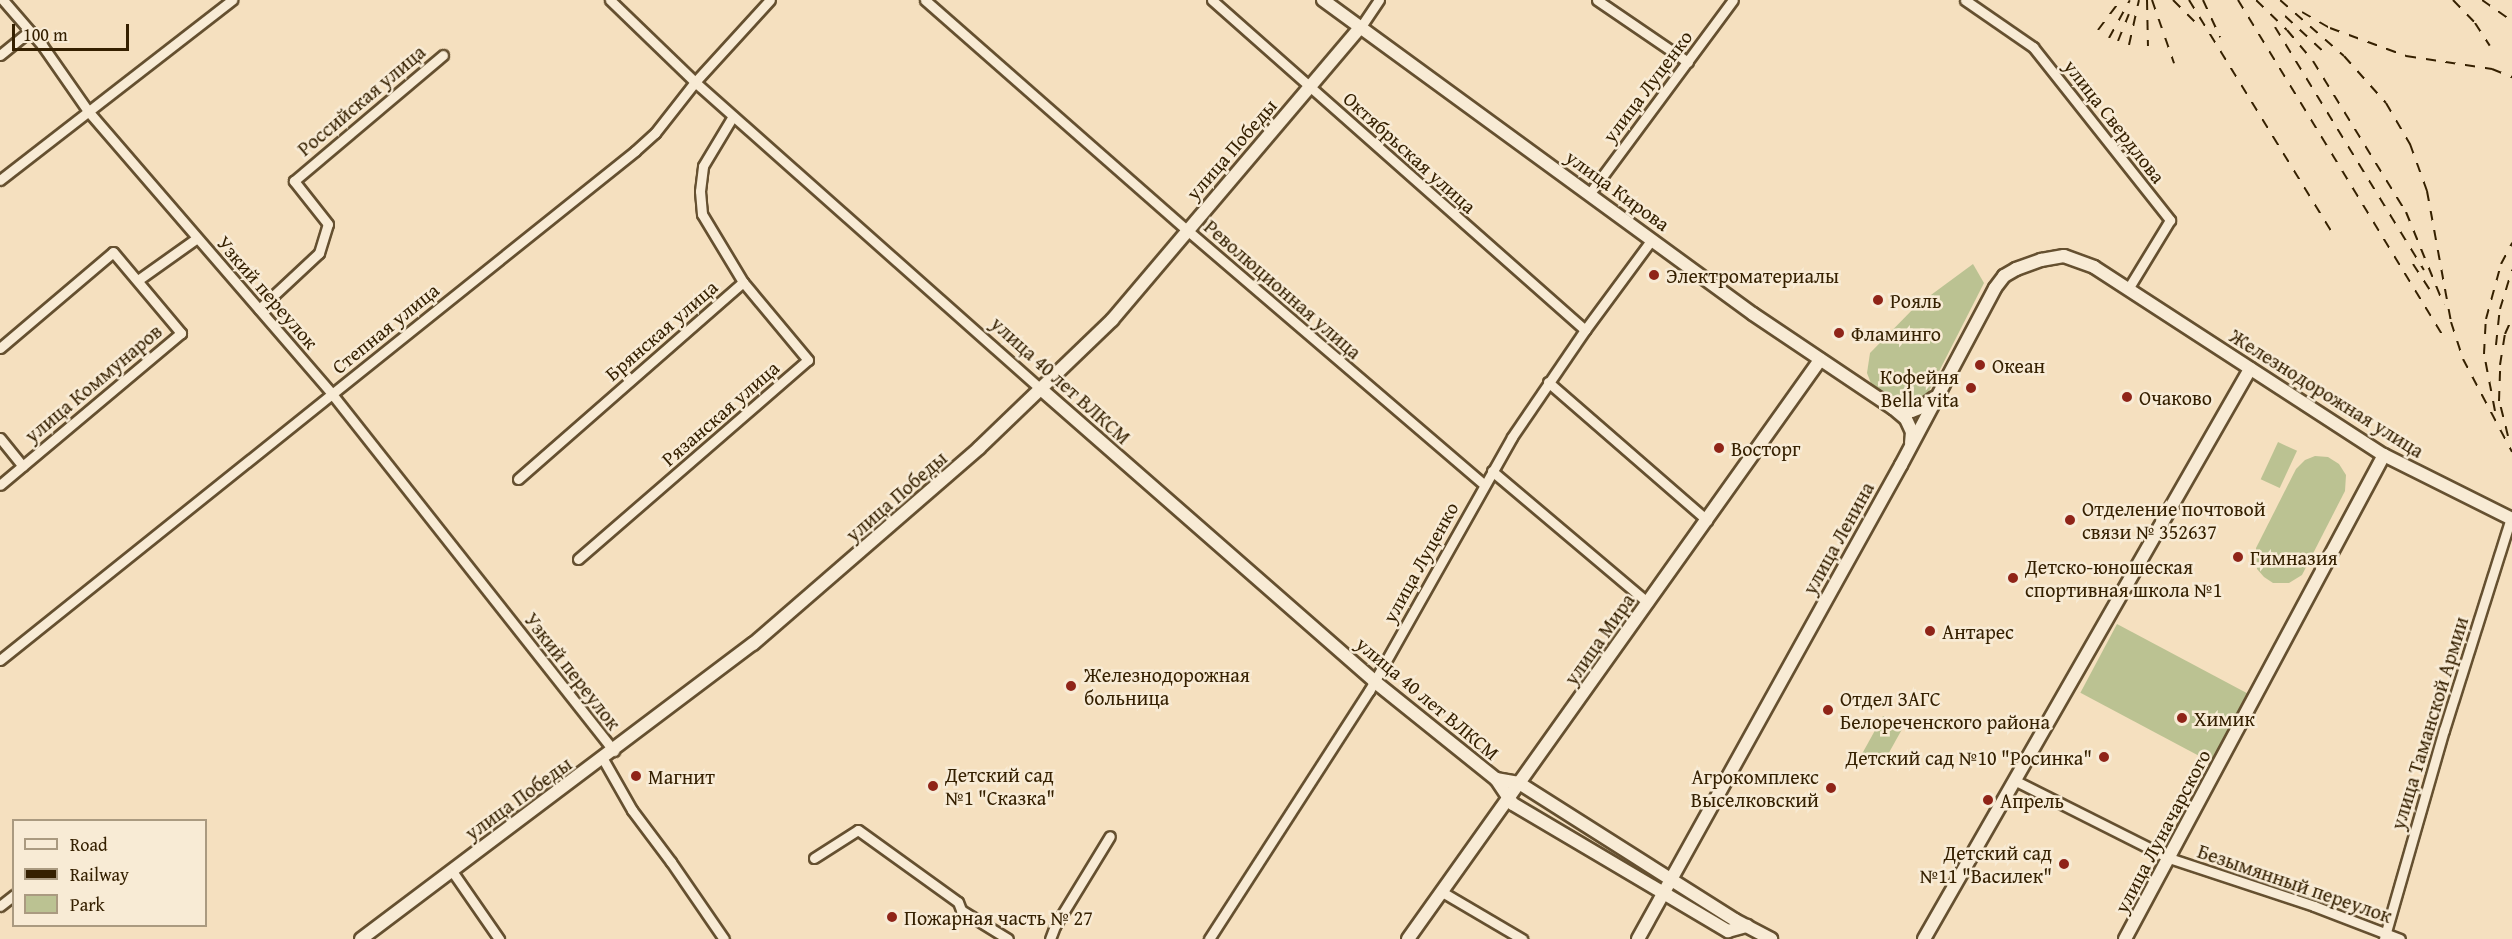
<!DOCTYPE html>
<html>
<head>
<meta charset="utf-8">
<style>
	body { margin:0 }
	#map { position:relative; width:2512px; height:939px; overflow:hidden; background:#f5e0bf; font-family:"Gentium Book Plus",serif }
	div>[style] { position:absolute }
	.green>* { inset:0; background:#bbc292; transform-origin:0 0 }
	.roads { filter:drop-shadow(2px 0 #655030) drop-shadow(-2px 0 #655030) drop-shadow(0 2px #655030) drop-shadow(0 -2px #655030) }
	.street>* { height:9px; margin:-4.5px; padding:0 4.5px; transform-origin:4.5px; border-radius:4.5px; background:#f8ebd5 }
	.secondary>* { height:12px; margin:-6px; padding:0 6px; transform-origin:6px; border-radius:6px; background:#f8ebd5 }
	.rail>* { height:2px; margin-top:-1px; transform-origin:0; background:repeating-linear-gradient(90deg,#352000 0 10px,transparent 0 20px) }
	.dots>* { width:16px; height:16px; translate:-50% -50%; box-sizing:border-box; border:3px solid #f8ebd5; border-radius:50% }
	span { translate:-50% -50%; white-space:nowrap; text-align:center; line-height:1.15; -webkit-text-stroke:5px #f8ebd5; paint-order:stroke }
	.street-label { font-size:20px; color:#352000 }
	.poi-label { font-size:20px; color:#352000 }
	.left { translate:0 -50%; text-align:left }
	.right { translate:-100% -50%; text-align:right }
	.legend { position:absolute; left:12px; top:819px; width:195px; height:108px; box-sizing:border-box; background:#f8ebd5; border:2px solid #aa9a80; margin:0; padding:8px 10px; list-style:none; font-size:18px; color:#352000 }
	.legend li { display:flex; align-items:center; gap:12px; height:30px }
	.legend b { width:30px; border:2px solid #aa9a80 }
	.scale { position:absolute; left:12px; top:24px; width:117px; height:27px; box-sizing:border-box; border:3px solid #352000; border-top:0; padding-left:8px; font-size:18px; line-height:21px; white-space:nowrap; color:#352000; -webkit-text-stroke:4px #f8ebd5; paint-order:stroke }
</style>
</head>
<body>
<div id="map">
	<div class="green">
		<i style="clip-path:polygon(1973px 264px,1984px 283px,1927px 395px,1908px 404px,1872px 386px,1867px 373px,1870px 353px,1916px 306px)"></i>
		<i style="left:2278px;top:442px;width:21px;height:41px;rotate:25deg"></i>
		<i style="clip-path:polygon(2315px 456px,2328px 457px,2339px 464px,2346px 475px,2345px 491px,2302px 575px,2289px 583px,2273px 583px,2264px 577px,2257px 569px,2256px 548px,2296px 469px,2305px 460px)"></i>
		<i style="left:2117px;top:624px;width:149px;height:78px;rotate:28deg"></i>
		<i style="left:1883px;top:716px;width:23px;height:44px;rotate:29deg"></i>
	</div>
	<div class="roads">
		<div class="street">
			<i style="left:3px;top:0;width:60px;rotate:49.1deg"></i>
			<i style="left:42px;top:45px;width:80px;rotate:55.1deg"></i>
			<i style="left:88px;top:111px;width:374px;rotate:49.2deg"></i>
			<i style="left:332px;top:394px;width:455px;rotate:51.7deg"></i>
			<i style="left:610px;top:0;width:118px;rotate:44deg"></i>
			<i style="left:695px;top:82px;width:464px;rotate:41.6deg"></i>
			<i style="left:925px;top:0;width:349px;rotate:41.3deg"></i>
			<i style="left:1187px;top:230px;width:391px;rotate:40.6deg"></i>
			<i style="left:1212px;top:0;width:498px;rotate:41.5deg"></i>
			<i style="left:1597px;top:0;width:110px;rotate:34.3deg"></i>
			<i style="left:1965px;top:0;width:83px;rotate:34.7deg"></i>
			<i style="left:2033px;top:47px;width:221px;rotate:51.6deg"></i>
			<i style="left:2170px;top:220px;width:81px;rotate:121.3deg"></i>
			<i style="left:1360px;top:28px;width:34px;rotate:-56deg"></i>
			<i style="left:0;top:55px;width:38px;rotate:-39deg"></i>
			<i style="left:0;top:180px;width:294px;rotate:-37.8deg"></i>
			<i style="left:1590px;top:193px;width:240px;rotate:-53.5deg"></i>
			<i style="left:138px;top:280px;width:72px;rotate:-35.4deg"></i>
			<i style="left:259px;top:309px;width:82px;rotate:-43deg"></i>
			<i style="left:319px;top:253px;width:30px;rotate:-73deg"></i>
			<i style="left:328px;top:224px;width:55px;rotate:-128.3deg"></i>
			<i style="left:294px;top:181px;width:195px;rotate:-40.2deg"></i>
			<i style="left:0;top:348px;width:148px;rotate:-40.3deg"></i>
			<i style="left:113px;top:252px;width:106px;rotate:50deg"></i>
			<i style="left:181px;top:333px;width:236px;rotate:140deg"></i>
			<i style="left:1548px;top:382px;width:211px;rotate:41deg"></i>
			<i style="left:0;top:438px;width:36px;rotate:51deg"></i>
			<i style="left:1492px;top:471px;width:204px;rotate:40.2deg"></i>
			<i style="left:518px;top:479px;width:299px;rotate:-41.2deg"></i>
			<i style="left:578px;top:559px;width:304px;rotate:-40.9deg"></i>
			<i style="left:808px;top:360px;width:102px;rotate:-129.8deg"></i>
			<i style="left:743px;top:282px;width:79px;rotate:-121.1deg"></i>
			<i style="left:702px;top:214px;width:23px;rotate:-95deg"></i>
			<i style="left:700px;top:191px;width:25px;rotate:-83deg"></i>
			<i style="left:703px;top:166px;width:58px;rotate:-59deg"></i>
			<i style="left:0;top:660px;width:814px;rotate:-38.71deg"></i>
			<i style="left:635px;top:151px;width:27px;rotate:-42deg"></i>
			<i style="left:655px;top:133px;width:65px;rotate:-51.9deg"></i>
			<i style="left:695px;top:82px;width:111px;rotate:-47.6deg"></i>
			<i style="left:603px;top:759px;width:59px;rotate:60.4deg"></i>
			<i style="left:632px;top:810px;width:65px;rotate:53.1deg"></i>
			<i style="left:671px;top:862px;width:93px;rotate:55.5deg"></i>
			<i style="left:2016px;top:781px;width:171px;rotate:26.7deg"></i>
			<i style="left:2169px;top:858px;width:153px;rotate:18.3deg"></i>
			<i style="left:2314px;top:906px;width:92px;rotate:21deg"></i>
			<i style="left:814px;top:858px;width:52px;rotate:-32.5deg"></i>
			<i style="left:858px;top:830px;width:123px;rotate:35.8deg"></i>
			<i style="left:958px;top:902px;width:9px;rotate:69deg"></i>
			<i style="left:961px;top:910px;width:55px;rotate:31.7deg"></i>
			<i style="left:452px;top:871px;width:83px;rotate:55.3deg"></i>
			<i style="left:1442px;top:892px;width:93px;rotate:30.4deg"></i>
			<i style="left:0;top:906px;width:18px;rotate:-38deg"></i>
			<i style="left:1050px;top:939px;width:14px;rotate:-69deg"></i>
			<i style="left:1055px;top:926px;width:105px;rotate:-58.6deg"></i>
			<i style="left:1209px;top:939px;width:295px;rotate:-57.2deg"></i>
			<i style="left:1369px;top:691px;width:291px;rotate:-60.6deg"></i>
			<i style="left:1512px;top:437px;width:130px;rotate:-55.7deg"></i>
			<i style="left:1585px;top:330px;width:113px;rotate:-53.6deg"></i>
			<i style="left:2384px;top:939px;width:217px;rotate:-74deg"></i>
			<i style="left:2444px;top:730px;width:222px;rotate:-72.5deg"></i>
		</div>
		<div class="secondary">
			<i style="left:1323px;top:0;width:532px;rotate:36.14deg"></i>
			<i style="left:1753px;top:314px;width:169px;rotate:33.9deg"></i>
			<i style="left:1893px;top:408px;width:17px;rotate:40deg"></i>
			<i style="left:1906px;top:419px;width:14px;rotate:65deg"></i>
			<i style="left:1912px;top:432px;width:11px;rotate:95deg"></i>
			<i style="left:1042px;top:390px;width:441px;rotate:41.2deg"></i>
			<i style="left:1374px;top:681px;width:156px;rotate:38.8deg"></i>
			<i style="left:1496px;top:779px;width:30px;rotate:56deg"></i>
			<i style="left:1513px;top:804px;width:250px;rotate:30.6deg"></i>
			<i style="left:1728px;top:931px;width:20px;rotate:-15deg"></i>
			<i style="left:1893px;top:408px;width:19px;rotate:9deg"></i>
			<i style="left:1912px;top:411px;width:11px;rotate:-22deg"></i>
			<i style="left:1922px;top:407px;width:15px;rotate:-37deg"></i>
			<i style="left:1496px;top:779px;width:23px;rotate:10deg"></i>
			<i style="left:1519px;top:783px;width:256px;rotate:32.4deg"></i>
			<i style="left:1735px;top:920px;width:41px;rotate:27.8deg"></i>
			<i style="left:361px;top:939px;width:491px;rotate:-37deg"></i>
			<i style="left:753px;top:644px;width:299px;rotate:-40.9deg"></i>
			<i style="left:979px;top:448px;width:185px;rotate:-43.9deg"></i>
			<i style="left:1112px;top:320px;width:383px;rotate:-49.7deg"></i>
			<i style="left:1408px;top:939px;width:711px;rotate:-54.57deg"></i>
			<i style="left:1638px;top:939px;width:542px;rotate:-60.98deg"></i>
			<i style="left:1901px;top:465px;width:200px;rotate:-62deg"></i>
			<i style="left:1995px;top:288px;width:15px;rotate:-53deg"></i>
			<i style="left:2004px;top:276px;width:14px;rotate:-30deg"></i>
			<i style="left:2016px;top:269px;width:27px;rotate:-20deg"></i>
			<i style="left:2041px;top:260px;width:23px;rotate:-10deg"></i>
			<i style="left:2064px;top:256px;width:32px;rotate:20deg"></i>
			<i style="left:2094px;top:267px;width:346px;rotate:33deg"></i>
			<i style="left:2384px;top:455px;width:143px;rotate:26.6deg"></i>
			<i style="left:1924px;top:939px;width:657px;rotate:-60.23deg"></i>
			<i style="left:2125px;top:939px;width:549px;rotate:-61.85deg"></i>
		</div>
	</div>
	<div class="rail">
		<i style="left:2147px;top:0;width:46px;rotate:88.8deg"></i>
		<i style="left:2152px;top:0;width:67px;rotate:70.8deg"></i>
		<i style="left:2173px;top:0;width:35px;rotate:45deg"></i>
		<i style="left:2189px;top:0;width:273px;rotate:58.4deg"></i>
		<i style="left:2203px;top:0;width:41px;rotate:65.3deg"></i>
		<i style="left:2238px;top:0;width:395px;rotate:58.6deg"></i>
		<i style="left:2256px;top:0;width:43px;rotate:44.1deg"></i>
		<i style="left:2287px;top:30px;width:40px;rotate:50deg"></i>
		<i style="left:2313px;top:61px;width:177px;rotate:58.4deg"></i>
		<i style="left:2406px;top:212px;width:100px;rotate:67.8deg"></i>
		<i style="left:2280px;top:0;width:85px;rotate:41.2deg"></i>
		<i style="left:2344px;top:56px;width:63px;rotate:48.2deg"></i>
		<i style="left:2386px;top:103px;width:48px;rotate:59.7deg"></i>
		<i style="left:2410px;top:144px;width:50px;rotate:70.1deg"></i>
		<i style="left:2427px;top:191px;width:133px;rotate:79.6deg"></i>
		<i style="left:2451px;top:322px;width:39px;rotate:72deg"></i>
		<i style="left:2463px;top:359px;width:105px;rotate:62.2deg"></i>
		<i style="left:2453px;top:0;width:32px;rotate:46deg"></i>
		<i style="left:2475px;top:23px;width:27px;rotate:57deg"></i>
		<i style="left:2482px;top:0;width:37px;rotate:35deg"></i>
		<i style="left:2302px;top:12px;width:32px;rotate:30deg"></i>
		<i style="left:2330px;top:28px;width:81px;rotate:20.2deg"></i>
		<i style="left:2406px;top:56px;width:87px;rotate:8.6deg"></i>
		<i style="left:2492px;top:69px;width:22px;rotate:22deg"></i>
		<i style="left:2285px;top:16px;width:54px;rotate:42.8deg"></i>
		<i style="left:2275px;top:27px;width:285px;rotate:58.5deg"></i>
		<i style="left:2098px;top:30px;width:38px;rotate:-53deg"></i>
		<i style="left:2109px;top:38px;width:43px;rotate:-61.1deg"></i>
		<i style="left:2118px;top:41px;width:29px;rotate:-68deg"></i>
		<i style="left:2129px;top:45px;width:46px;rotate:-77.5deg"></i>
		<i style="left:2413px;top:264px;width:30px;rotate:57deg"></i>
		<i style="left:2496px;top:345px;width:36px;rotate:-84deg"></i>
		<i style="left:2500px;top:309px;width:41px;rotate:-72.9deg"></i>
		<i style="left:2495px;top:411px;width:58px;rotate:-100.9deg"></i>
		<i style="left:2484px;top:354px;width:35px;rotate:-87deg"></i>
		<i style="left:2486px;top:319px;width:57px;rotate:-74.7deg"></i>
		<i style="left:2501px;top:264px;width:24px;rotate:-62deg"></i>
		<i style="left:2508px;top:436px;width:36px;rotate:-104deg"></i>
		<i style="left:2499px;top:401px;width:36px;rotate:-88deg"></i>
		<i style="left:2500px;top:365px;width:31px;rotate:-81deg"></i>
		<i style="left:2505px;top:334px;width:17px;rotate:-66deg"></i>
	</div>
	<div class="dots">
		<i style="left:1654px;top:275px;background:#8f2418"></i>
		<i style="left:1878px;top:300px;background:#8f2418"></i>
		<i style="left:1839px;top:333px;background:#8f2418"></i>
		<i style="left:1980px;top:365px;background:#8f2418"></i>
		<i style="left:1971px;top:388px;background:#8f2418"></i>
		<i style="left:2127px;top:397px;background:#8f2418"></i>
		<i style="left:1719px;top:448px;background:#8f2418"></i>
		<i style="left:2070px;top:520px;background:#8f2418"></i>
		<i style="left:2238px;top:557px;background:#8f2418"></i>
		<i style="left:2013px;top:578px;background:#8f2418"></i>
		<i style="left:1930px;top:631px;background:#8f2418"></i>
		<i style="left:1071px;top:686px;background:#8f2418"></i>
		<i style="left:1828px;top:710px;background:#8f2418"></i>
		<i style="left:2182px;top:718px;background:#8f2418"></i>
		<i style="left:2104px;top:757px;background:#8f2418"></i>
		<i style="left:636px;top:776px;background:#8f2418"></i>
		<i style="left:933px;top:786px;background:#8f2418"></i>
		<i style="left:1831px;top:788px;background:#8f2418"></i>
		<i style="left:1988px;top:800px;background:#8f2418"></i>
		<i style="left:2064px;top:864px;background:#8f2418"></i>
		<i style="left:892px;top:917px;background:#8f2418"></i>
	</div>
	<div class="street-label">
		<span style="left:1647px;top:86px;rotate:-53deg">улица Луценко</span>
		<span style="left:361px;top:100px;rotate:-40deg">Российская улица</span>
		<span style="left:2115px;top:121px;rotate:52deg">улица Свердлова</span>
		<span style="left:1231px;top:149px;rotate:-49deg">улица Победы</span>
		<span style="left:1410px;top:152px;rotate:42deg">Октябрьская улица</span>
		<span style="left:1618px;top:190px;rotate:36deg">улица Кирова</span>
		<span style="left:1283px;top:289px;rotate:41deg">Революционная улица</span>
		<span style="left:268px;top:292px;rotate:49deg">Узкий переулок</span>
		<span style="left:385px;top:328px;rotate:-39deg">Степная улица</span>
		<span style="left:661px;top:330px;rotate:-41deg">Брянская улица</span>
		<span style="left:1061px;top:380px;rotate:42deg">улица 40 лет ВЛКСМ</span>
		<span style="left:93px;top:383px;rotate:-40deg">улица Коммунаров</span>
		<span style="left:2327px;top:393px;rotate:32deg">Железнодорожная улица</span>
		<span style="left:720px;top:413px;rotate:-41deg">Рязанская улица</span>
		<span style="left:896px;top:496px;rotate:-41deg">улица Победы</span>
		<span style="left:1838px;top:538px;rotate:-61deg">улица Ленина</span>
		<span style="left:1420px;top:562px;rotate:-61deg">улица Луценко</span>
		<span style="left:1599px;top:639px;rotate:-55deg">улица Мира</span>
		<span style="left:573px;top:671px;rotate:52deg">Узкий переулок</span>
		<span style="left:1428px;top:698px;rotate:40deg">улица 40 лет ВЛКСМ</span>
		<span style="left:2429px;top:723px;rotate:-73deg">улица Таманской Армии</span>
		<span style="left:518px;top:798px;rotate:-36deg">улица Победы</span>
		<span style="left:2162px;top:831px;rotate:-62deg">улица Луначарского</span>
		<span style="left:2295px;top:883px;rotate:19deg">Безымянный переулок</span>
	</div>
	<div class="poi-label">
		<span class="left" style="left:1666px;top:275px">Электроматериалы</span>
		<span class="left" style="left:1890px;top:300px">Рояль</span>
		<span class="left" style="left:1851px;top:333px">Фламинго</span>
		<span class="left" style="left:1992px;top:365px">Океан</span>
		<span class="right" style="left:1959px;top:388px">Кофейня<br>Bella vita</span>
		<span class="left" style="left:2139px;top:397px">Очаково</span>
		<span class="left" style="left:1731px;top:448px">Восторг</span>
		<span class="left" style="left:2082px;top:520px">Отделение почтовой<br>связи № 352637</span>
		<span class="left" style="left:2250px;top:557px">Гимназия</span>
		<span class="left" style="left:2025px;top:578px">Детско-юношеская<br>спортивная школа №1</span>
		<span class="left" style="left:1942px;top:631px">Антарес</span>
		<span class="left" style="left:1084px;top:686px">Железнодорожная<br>больница</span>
		<span class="left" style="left:1840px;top:710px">Отдел ЗАГС<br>Белореченского района</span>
		<span class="left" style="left:2194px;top:718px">Химик</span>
		<span class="right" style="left:2092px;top:757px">Детский сад №10 "Росинка"</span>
		<span class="left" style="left:945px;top:786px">Детский сад<br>№1 "Сказка"</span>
		<span class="left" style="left:648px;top:776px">Магнит</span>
		<span class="right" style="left:1819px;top:788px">Агрокомплекс<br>Выселковский</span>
		<span class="left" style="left:2000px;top:800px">Апрель</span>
		<span class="right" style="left:2052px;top:864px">Детский сад<br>№11 "Василек"</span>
		<span class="left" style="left:904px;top:917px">Пожарная часть № 27</span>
	</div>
	<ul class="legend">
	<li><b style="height:8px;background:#f8ebd5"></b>Road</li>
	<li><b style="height:8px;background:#352000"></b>Railway</li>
	<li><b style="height:16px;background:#bbc292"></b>Park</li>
	</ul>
	<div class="scale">100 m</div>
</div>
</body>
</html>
